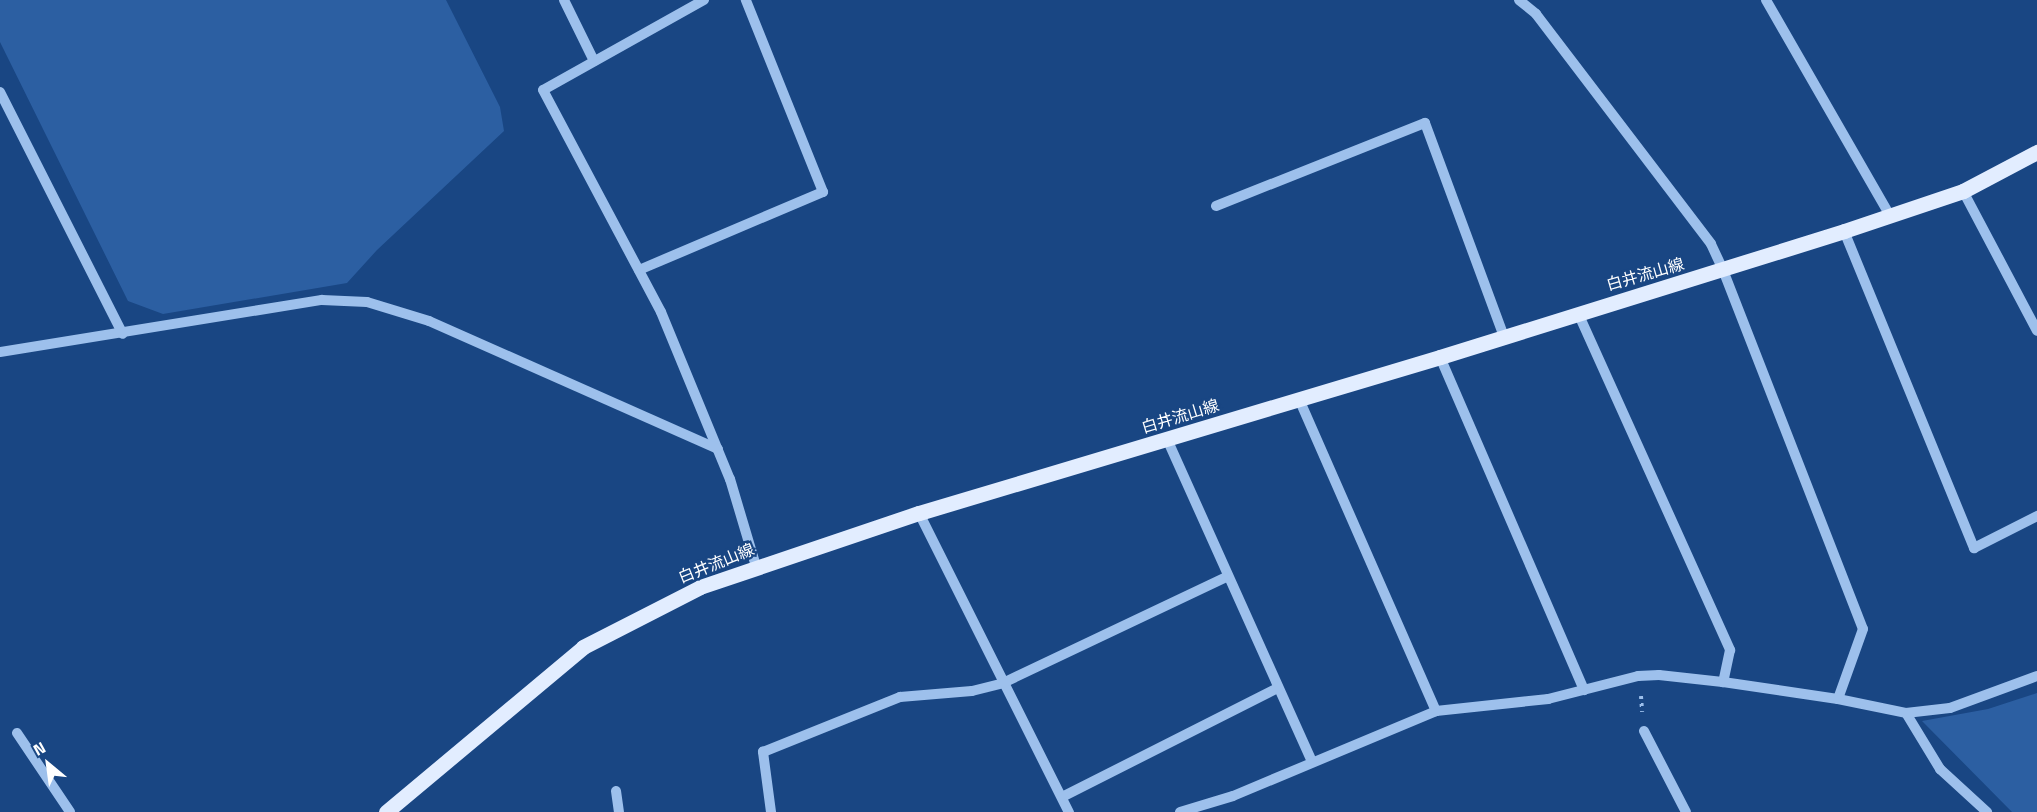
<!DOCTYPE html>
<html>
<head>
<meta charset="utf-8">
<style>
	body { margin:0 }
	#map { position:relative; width:2037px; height:812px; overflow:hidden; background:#194683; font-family:"Titillium Web","Noto Sans JP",sans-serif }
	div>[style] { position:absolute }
	.green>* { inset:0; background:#2c5fa2 }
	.path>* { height:4px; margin-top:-2px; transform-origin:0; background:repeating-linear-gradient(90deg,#9dc0ec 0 3px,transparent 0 7.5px) }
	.minor>* { height:10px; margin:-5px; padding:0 5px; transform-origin:5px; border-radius:5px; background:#9dc0ec }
	.major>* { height:15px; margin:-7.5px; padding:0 7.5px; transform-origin:7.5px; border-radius:7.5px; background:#e2edff }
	span { translate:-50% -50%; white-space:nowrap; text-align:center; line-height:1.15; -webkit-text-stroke:4.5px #194683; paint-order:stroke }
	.street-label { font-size:16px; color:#fff }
	.north { position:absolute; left:18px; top:734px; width:60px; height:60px; -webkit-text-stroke:4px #194683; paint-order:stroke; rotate:331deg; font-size:16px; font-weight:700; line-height:24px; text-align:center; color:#fff }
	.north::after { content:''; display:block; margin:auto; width:21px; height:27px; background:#fff; clip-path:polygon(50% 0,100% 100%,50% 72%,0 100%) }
</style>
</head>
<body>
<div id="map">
	<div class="green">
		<i style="clip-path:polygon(0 0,446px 0,500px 107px,504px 131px,377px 250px,347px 283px,163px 314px,128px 301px,0 42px)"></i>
		<i style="clip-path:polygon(2037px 693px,2037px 812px,2012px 812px,1922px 721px,1988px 709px)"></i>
	</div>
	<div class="path">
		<i style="left:1641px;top:696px;width:16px;rotate:86deg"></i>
	</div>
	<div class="minor">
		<i style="left:564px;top:0;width:68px;rotate:63.8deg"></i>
		<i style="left:704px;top:0;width:184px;rotate:150.8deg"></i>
		<i style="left:543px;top:90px;width:251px;rotate:62deg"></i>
		<i style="left:661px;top:312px;width:181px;rotate:67.6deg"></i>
		<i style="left:730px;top:479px;width:91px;rotate:73.4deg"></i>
		<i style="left:1519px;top:0;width:22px;rotate:39deg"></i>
		<i style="left:1536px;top:14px;width:289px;rotate:52.7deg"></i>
		<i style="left:1711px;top:244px;width:29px;rotate:65deg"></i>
		<i style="left:1723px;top:270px;width:385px;rotate:68.7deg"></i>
		<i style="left:1863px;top:629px;width:74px;rotate:109.7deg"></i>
		<i style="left:1766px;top:0;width:247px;rotate:60.1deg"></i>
		<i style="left:0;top:92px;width:271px;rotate:63.1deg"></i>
		<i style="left:1963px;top:191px;width:158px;rotate:62.1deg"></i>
		<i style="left:1216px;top:206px;width:225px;rotate:-21.7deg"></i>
		<i style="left:1425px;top:123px;width:227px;rotate:69.7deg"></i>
		<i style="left:1844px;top:231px;width:343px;rotate:67.7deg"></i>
		<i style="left:1974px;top:548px;width:71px;rotate:-26.9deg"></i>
		<i style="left:639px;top:270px;width:200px;rotate:-23deg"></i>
		<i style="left:823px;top:192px;width:207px;rotate:-111.9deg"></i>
		<i style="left:1578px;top:313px;width:370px;rotate:65.7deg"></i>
		<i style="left:1730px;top:650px;width:33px;rotate:102deg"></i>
		<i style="left:0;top:352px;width:326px;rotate:-9.2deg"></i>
		<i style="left:322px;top:300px;width:45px;rotate:2.5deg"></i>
		<i style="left:367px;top:302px;width:65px;rotate:17deg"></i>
		<i style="left:429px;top:321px;width:316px;rotate:23.9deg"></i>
		<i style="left:1440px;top:357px;width:363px;rotate:66.6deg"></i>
		<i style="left:1299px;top:399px;width:341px;rotate:66.3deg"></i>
		<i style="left:1167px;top:439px;width:354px;rotate:65.8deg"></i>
		<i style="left:919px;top:513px;width:335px;rotate:63.4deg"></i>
		<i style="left:1906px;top:713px;width:66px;rotate:58.7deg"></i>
		<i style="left:1940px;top:769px;width:64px;rotate:42.5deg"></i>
		<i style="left:1644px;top:731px;width:91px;rotate:62.6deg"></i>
		<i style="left:17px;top:733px;width:95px;rotate:56.1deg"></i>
		<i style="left:616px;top:791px;width:21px;rotate:82deg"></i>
		<i style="left:1062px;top:797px;width:242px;rotate:-26.8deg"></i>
		<i style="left:771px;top:812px;width:61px;rotate:-97.6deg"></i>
		<i style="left:763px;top:752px;width:148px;rotate:-21.9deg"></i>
		<i style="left:900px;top:697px;width:72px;rotate:-4.8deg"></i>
		<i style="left:972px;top:691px;width:32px;rotate:-14deg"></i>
		<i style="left:1003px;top:683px;width:249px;rotate:-25.4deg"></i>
		<i style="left:1180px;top:812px;width:55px;rotate:-16.8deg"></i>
		<i style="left:1233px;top:796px;width:220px;rotate:-22.7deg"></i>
		<i style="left:1436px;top:711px;width:113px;rotate:-6.1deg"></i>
		<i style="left:1548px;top:699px;width:93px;rotate:-14.3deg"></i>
		<i style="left:1638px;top:676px;width:21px;rotate:-3deg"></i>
		<i style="left:1659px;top:675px;width:64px;rotate:6.2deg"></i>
		<i style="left:1723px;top:682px;width:116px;rotate:8.4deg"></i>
		<i style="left:1838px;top:699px;width:69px;rotate:11.6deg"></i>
		<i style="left:1906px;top:713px;width:44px;rotate:-6.5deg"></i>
		<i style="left:1950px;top:708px;width:93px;rotate:-20.2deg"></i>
	</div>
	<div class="major">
		<i style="left:386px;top:812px;width:257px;rotate:-39.9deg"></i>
		<i style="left:583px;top:647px;width:131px;rotate:-27.1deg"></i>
		<i style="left:700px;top:587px;width:231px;rotate:-18.7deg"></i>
		<i style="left:919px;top:513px;width:544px;rotate:-16.67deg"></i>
		<i style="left:1440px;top:357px;width:423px;rotate:-17.3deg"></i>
		<i style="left:1844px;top:231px;width:126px;rotate:-18.6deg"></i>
		<i style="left:1963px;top:191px;width:84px;rotate:-27.8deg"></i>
	</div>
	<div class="street-label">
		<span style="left:1645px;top:274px;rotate:-16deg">白井流山線</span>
		<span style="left:1180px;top:416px;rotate:-17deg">白井流山線</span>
		<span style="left:716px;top:563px;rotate:-22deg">白井流山線</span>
	</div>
	<div class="north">N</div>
</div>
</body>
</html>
